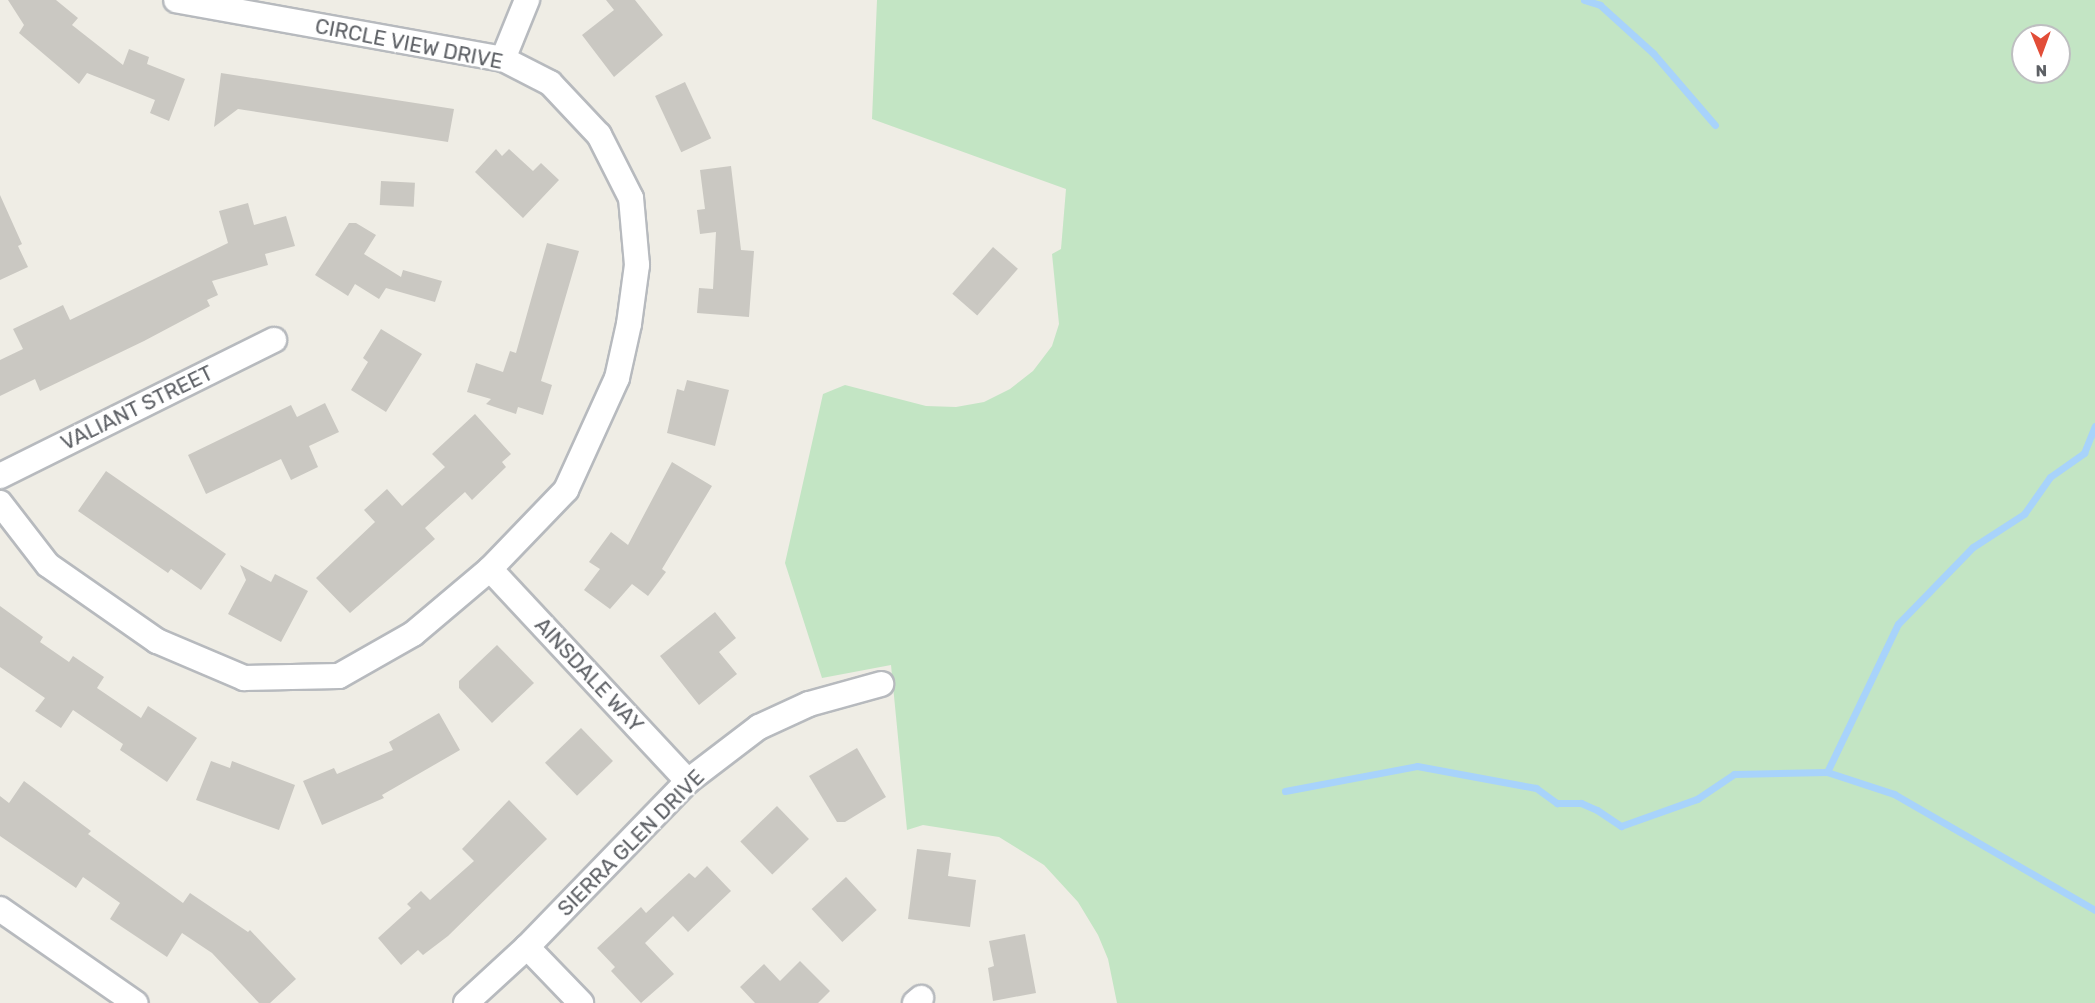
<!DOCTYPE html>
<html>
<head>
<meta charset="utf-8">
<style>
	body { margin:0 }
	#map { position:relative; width:2095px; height:1003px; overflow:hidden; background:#efede5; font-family:Rubik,sans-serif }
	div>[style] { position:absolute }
	.green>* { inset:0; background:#c3e5c4 }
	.stream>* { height:7px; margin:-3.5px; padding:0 3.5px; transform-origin:3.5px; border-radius:3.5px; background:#a8d3fb }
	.building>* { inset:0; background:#cac8c2; transform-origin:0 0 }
	.roads { filter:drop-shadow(2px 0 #b7babe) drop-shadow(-2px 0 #b7babe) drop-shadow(0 2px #b7babe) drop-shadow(0 -2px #b7babe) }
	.minor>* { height:24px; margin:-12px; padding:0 12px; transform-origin:12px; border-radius:12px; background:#fff }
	span { translate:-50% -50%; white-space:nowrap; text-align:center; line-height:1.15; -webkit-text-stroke:5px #fff; paint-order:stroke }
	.street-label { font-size:21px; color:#5d6065 }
	.north { position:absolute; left:2011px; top:24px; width:60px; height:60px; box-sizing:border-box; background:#fff; border:2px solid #bebfc1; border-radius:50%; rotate:179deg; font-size:16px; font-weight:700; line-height:24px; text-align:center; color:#5d6065 }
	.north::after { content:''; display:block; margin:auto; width:21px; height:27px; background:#e24d38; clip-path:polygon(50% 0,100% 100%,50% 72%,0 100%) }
</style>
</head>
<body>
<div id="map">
	<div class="green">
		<i style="clip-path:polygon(evenodd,877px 0,2095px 0,2095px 1003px,1117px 1003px,1108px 959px,1098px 935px,1078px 902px,1044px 865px,999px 837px,923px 825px,907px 830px,891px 665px,822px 678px,785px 563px,823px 394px,845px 385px,926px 406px,956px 407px,984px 402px,1010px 389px,1033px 371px,1052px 346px,1059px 324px,1052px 254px,1061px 249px,1066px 189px,872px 119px,877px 0,2023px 36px,2059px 36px,2059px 72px,2023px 72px,2023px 36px)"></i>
	</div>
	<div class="stream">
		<i style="left:1584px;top:0;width:17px;rotate:17deg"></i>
		<i style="left:1600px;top:5px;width:72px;rotate:42.2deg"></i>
		<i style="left:1653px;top:53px;width:95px;rotate:49.3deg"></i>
		<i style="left:1827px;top:772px;width:71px;rotate:18.2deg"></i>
		<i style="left:1894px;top:794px;width:232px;rotate:30deg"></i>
		<i style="left:1285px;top:791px;width:134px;rotate:-10.7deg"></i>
		<i style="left:1417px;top:766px;width:121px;rotate:10.5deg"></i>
		<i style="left:1536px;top:788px;width:26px;rotate:36deg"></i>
		<i style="left:1557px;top:803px;width:24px"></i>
		<i style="left:1581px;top:803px;width:17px;rotate:24deg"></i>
		<i style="left:1597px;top:810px;width:29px;rotate:34deg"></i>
		<i style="left:1621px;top:826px;width:81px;rotate:-19.6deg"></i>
		<i style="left:1697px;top:799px;width:45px;rotate:-34deg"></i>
		<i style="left:1734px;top:774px;width:93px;rotate:-1.2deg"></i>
		<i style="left:1827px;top:772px;width:164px;rotate:-64.4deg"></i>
		<i style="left:1898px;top:624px;width:107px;rotate:-45.8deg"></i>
		<i style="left:1973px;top:547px;width:61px;rotate:-32.9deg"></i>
		<i style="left:2024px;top:514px;width:45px;rotate:-54.9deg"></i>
		<i style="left:2050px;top:477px;width:42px;rotate:-35.2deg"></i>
		<i style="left:2084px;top:453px;width:29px;rotate:-68deg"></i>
	</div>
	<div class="building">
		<i style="clip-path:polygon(8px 0,56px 0,78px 18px,72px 25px,123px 65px,129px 49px,149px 57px,147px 64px,185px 79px,169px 121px,150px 113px,155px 100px,87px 73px,79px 84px,19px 33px,24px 25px)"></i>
		<i style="clip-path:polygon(606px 0,635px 0,663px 35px,614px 77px,582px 35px,614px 10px)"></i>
		<i style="clip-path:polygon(221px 73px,454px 109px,448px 142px,238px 109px,214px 127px)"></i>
		<i style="left:685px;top:82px;width:62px;height:33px;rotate:65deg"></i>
		<i style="clip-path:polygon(496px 149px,502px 156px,509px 149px,533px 171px,541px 163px,559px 180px,523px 218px,475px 172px)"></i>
		<i style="clip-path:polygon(731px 166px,741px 250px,754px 251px,749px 317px,697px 313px,699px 288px,713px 289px,716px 232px,700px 234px,697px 210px,705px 209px,700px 170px)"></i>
		<i style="left:381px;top:181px;width:34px;height:24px;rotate:3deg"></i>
		<i style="clip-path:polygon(0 195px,22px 244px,18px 246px,28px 267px,0 280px)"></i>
		<i style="clip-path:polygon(248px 203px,254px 225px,286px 216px,295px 246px,265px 254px,268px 265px,212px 281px,218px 295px,207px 300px,210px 306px,144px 341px,40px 391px,35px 379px,0 396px,0 360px,23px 349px,13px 329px,63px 305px,70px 320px,228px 243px,219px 211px)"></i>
		<i style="clip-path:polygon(349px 223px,356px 223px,376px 235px,364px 254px,401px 277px,403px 270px,442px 281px,435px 302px,386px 288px,379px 299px,355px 284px,348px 296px,315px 275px)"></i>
		<i style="clip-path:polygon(547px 243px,579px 251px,541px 381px,552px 385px,543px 415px,518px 407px,516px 414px,486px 404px,491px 399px,467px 392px,476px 363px,503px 372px,510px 351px,516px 353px)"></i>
		<i style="left:993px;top:247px;width:33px;height:62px;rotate:41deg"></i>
		<i style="clip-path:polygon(381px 329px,422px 354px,386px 412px,351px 390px,368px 362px,363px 358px)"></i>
		<i style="clip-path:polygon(687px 380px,729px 390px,715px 446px,667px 433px,677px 389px,684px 391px)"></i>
		<i style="clip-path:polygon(325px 403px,339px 432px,309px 446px,318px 467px,291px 480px,281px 459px,206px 494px,188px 455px,291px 405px,297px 417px)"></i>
		<i style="clip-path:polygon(475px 414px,511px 454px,502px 462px,506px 467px,472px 500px,465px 492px,425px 528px,435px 539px,350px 613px,316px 578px,375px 522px,364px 510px,387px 489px,402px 506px,445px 467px,432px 454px)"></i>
		<i style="clip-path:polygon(672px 462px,712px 486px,662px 569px,666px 572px,648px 596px,632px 584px,610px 609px,584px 590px,600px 569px,589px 562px,611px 532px,628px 545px)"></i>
		<i style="clip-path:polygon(106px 471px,226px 554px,201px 590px,171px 569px,168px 573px,78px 511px)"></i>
		<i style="clip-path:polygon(240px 565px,271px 582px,275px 574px,308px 591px,281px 642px,228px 614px,246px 580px)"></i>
		<i style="clip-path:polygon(0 606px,43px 637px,40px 642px,69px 662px,73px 656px,104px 677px,97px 688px,141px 718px,148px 706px,197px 738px,167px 782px,120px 750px,123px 744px,73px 710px,61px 728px,35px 711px,45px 698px,0 667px)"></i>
		<i style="clip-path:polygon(715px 612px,736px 638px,719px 652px,737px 674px,699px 705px,660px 656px)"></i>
		<i style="clip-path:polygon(497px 645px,534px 683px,492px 723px,459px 688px,459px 681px)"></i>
		<i style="clip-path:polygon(439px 713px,460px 750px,382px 795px,384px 798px,322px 825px,303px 781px,334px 768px,337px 774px,393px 750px,389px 742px)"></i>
		<i style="left:581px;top:728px;width:46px;height:50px;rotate:46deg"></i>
		<i style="clip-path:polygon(857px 748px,886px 797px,845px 822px,837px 822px,809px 776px)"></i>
		<i style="clip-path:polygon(211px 761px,230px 768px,232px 761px,295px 785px,279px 830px,196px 800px)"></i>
		<i style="clip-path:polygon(24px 781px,91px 831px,88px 834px,183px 903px,190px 893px,248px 932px,250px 930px,296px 979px,270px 1003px,259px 1003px,212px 953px,182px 933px,167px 957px,110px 919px,120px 903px,83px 877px,76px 888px,0 836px,0 796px,9px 803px)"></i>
		<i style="clip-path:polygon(509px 800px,547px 839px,448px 936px,423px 955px,418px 950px,401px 965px,378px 938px,411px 908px,407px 904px,421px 891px,430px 900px,474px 861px,462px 849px)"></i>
		<i style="left:777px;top:806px;width:46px;height:51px;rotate:46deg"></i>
		<i style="clip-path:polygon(917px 849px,951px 853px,948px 876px,976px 880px,970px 927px,908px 919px)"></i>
		<i style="clip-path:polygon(707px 866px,731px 891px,688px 932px,673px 916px,645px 943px,674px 974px,641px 1003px,611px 971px,615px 967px,597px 948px,641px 907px,646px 913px,689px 873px,695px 878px)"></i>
		<i style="left:846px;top:877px;width:45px;height:47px;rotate:47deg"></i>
		<i style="clip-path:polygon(1025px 934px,1036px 993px,993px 1001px,988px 968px,994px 966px,989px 941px)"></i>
		<i style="clip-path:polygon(800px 961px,830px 991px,818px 1003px,755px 1003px,740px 987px,764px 964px,780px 981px)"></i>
	</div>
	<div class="roads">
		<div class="minor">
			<i style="left:503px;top:59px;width:64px;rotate:-67.9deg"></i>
			<i style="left:0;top:476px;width:306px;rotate:-26.4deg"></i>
			<i style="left:0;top:503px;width:78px;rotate:52.3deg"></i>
			<i style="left:48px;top:565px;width:133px;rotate:34.9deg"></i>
			<i style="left:157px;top:641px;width:95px;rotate:23deg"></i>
			<i style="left:244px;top:678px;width:95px;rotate:-1.2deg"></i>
			<i style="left:339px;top:676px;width:85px;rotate:-29.6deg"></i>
			<i style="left:413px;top:634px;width:101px;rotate:-40.2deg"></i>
			<i style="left:490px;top:569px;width:110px;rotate:-46.1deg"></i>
			<i style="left:566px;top:490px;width:123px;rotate:-65.5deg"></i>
			<i style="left:617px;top:378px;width:55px;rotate:-77.5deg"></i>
			<i style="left:629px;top:324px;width:60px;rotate:-82.3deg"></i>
			<i style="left:637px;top:265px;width:67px;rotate:-95.1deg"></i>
			<i style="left:631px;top:198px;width:71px;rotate:-116.9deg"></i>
			<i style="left:599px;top:135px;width:71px;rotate:-133.3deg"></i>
			<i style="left:550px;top:83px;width:53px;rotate:-152.9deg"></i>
			<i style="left:503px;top:59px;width:332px;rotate:-169.8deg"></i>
			<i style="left:490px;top:569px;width:290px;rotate:47deg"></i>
			<i style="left:0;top:909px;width:165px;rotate:34.8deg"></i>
			<i style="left:527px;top:947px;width:78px;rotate:46deg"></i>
			<i style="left:466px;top:1003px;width:83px;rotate:-42.6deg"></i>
			<i style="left:527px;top:947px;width:231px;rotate:-45.9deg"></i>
			<i style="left:688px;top:781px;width:89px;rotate:-37.3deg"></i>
			<i style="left:759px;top:727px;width:55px;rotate:-24.7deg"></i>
			<i style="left:809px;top:704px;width:75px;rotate:-15.5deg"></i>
			<i style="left:915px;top:1003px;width:8px;rotate:-40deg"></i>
		</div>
	</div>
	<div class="street-label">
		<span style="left:409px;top:44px;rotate:11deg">CIRCLE VIEW DRIVE</span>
		<span style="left:137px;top:408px;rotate:-26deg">VALIANT STREET</span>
		<span style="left:589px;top:675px;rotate:47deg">AINSDALE WAY</span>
		<span style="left:631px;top:843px;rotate:-45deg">SIERRA GLEN DRIVE</span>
	</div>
	<div class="north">N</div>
</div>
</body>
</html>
